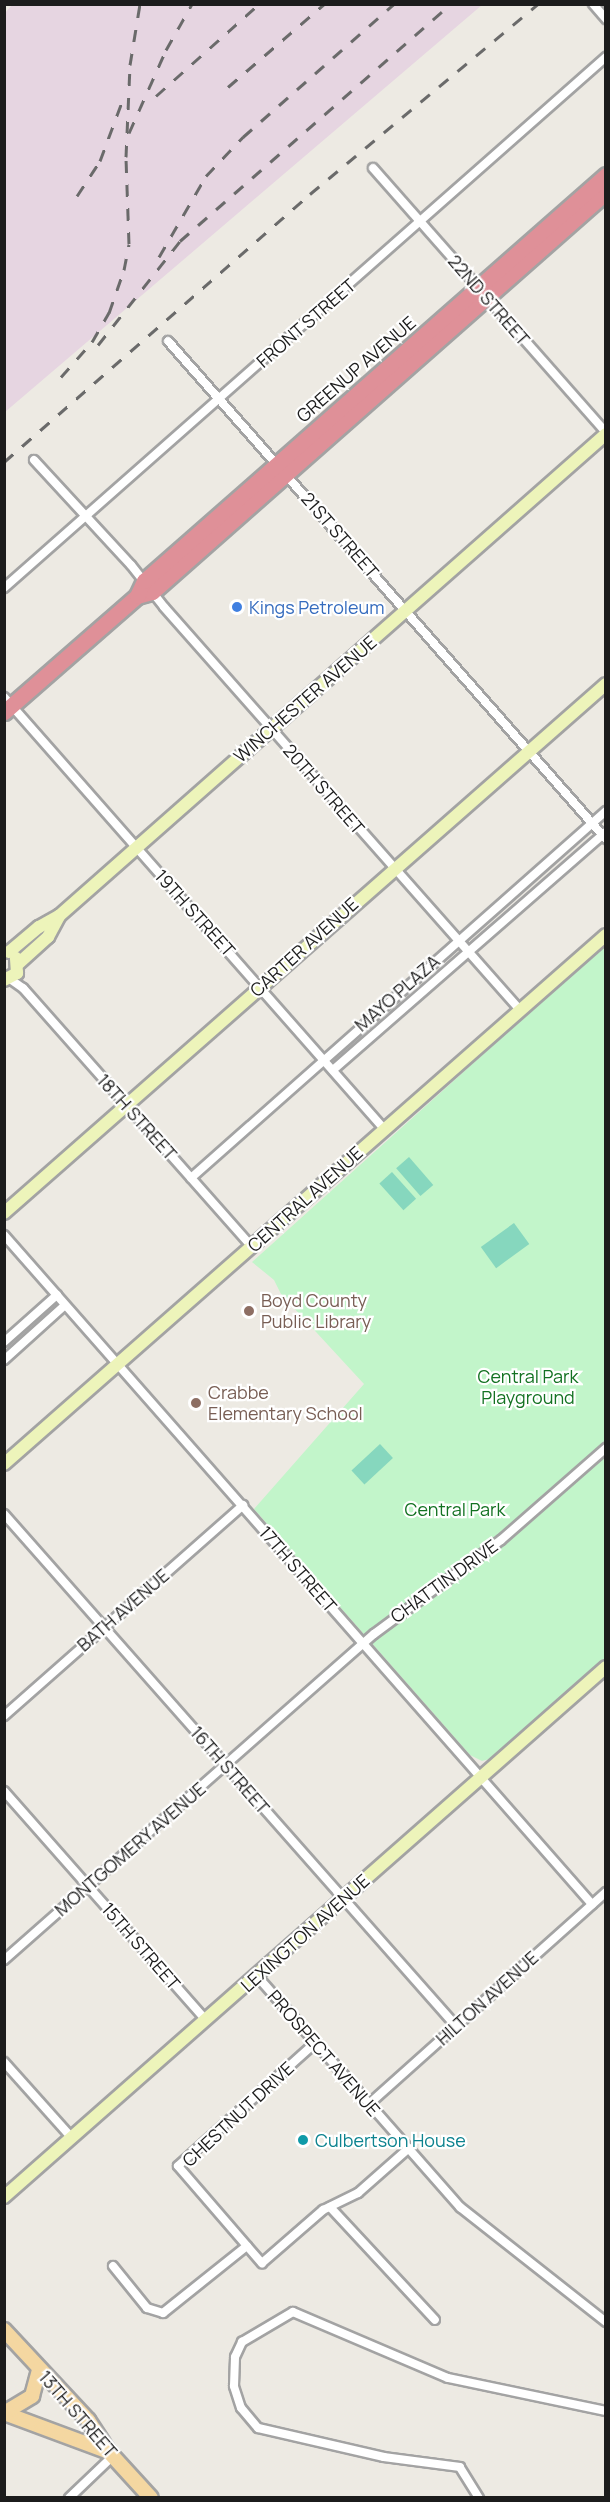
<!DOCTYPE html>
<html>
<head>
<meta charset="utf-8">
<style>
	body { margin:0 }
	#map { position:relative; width:610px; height:2502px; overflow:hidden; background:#edeae3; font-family:Manrope,sans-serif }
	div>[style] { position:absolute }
	.industrial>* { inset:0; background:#e6d5e1 }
	.park>* { inset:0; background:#c2f5ca }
	.pitch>* { inset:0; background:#86d7be; transform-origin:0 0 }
	.roads { filter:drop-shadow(2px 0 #a3a3a3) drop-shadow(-2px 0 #a3a3a3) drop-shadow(0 2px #a3a3a3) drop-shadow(0 -2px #a3a3a3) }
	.street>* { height:8px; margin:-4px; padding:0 4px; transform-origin:4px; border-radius:4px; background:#fff }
	.secondary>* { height:12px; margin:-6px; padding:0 6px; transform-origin:6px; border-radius:6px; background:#edf4ba }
	.primary>* { height:14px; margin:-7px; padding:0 7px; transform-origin:7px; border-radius:7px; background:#f4d7a1 }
	.highway>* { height:15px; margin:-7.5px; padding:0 7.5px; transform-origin:7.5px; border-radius:7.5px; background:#df9098 }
	.rail>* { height:3px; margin-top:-1.5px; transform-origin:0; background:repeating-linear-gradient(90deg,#6a6a6a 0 12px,transparent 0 24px) }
	.dots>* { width:16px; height:16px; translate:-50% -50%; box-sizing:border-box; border:3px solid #fff; border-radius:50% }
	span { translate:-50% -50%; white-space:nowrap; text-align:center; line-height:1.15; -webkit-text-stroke:4.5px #fff; paint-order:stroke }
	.street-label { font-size:18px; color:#1c1c1c }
	.shop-label { font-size:18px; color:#366cbe }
	.left { translate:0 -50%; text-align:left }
	.education-label { font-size:18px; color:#785e54 }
	.park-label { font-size:18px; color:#137222 }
	.culture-label { font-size:18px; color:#0d838f }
	.frame { position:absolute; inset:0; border:6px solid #1c1c1c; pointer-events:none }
</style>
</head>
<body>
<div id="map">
	<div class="industrial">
		<i style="clip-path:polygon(12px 5px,12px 4px,482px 5px,5px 412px,4px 14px)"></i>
	</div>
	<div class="park">
		<i style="clip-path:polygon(605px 945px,605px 1659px,493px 1758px,482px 1761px,470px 1755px,254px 1509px,364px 1384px,281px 1294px,274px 1280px,252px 1262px)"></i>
	</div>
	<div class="pitch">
		<i style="left:409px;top:1157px;width:37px;height:17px;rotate:49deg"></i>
		<i style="left:392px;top:1172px;width:36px;height:17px;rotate:48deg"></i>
		<i style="left:514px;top:1223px;width:26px;height:41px;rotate:54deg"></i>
		<i style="left:380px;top:1444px;width:19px;height:39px;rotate:47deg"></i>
	</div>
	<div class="roads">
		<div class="street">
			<i style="left:593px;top:4px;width:20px;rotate:49deg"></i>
			<i style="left:373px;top:168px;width:352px;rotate:48.6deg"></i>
			<i style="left:168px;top:341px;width:663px;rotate:48.67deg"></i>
			<i style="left:34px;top:460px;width:143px;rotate:47.3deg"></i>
			<i style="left:131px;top:565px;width:53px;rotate:51.8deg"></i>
			<i style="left:164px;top:607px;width:538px;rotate:48.54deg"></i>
			<i style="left:4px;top:588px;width:803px;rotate:-41.41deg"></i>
			<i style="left:4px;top:697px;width:575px;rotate:48.66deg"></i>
			<i style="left:10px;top:979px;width:16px;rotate:35deg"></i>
			<i style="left:23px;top:988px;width:346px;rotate:48.5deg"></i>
			<i style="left:333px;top:1070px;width:362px;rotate:-41.1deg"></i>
			<i style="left:191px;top:1178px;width:554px;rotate:-41.49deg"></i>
			<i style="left:4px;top:1235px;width:891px;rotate:48.69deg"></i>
			<i style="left:4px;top:1342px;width:71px;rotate:-41.6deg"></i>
			<i style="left:4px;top:1360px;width:82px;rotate:-42deg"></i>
			<i style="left:4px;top:1514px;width:683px;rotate:48.56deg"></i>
			<i style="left:4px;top:1716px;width:319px;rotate:-41.4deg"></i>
			<i style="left:4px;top:1791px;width:305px;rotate:48.6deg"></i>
			<i style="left:4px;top:1960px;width:493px;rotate:-41.4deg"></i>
			<i style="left:374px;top:1634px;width:158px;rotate:-36.5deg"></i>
			<i style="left:501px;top:1540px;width:140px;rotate:-41.2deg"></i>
			<i style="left:257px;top:1976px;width:308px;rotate:48.7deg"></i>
			<i style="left:460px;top:2207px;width:186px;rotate:38.2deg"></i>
			<i style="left:315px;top:2043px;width:184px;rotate:138.1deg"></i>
			<i style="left:178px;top:2166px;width:106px;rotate:49.2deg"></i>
			<i style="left:247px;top:2246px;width:23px;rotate:49deg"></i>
			<i style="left:262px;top:2263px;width:81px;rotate:-41deg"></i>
			<i style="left:323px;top:2210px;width:39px;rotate:-26deg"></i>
			<i style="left:358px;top:2193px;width:68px;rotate:-41.4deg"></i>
			<i style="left:4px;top:2062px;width:102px;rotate:48.2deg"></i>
			<i style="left:369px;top:2104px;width:318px;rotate:-41.8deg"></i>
			<i style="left:330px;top:2207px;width:154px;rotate:47.1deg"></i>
			<i style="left:113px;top:2266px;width:54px;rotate:51deg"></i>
			<i style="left:147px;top:2308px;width:17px;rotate:17deg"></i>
			<i style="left:163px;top:2313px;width:107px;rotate:-38.6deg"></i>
			<i style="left:69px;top:2498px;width:61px;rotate:-43.7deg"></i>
			<i style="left:479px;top:2498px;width:36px;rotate:-122deg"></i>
			<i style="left:460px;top:2467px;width:77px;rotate:-172.5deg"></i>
			<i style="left:384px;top:2457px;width:129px;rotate:-167deg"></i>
			<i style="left:258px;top:2428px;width:26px;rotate:-130deg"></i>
			<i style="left:241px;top:2408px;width:23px;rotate:-108deg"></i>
			<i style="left:234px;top:2386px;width:29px;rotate:-88deg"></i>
			<i style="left:235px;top:2357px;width:17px;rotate:-65deg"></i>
			<i style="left:242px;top:2342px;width:59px;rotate:-30.5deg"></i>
			<i style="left:293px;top:2312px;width:168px;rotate:23.1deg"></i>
			<i style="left:448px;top:2378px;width:161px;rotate:11.8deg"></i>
		</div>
		<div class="secondary">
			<i style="left:9px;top:952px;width:39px;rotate:-40deg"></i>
			<i style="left:39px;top:927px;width:23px;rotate:-29deg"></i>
			<i style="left:59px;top:916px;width:729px;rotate:-41.39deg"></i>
			<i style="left:19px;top:963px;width:39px;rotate:-42deg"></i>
			<i style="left:48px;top:937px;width:24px;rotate:-62deg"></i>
			<i style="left:4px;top:980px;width:15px;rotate:-28deg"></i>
			<i style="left:17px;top:973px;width:15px;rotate:-94deg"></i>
			<i style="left:4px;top:1213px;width:801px;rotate:-41.31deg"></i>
			<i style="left:4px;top:1464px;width:801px;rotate:-41.31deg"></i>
			<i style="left:4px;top:2197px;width:802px;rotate:-41.36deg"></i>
		</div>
		<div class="primary">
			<i style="left:4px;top:2330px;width:123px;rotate:47deg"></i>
			<i style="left:88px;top:2420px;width:38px;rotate:57deg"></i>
			<i style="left:109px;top:2452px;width:62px;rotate:47.6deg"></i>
			<i style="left:4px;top:2413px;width:112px;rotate:20.4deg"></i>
			<i style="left:4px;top:2413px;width:33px;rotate:-31deg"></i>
			<i style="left:32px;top:2396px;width:28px;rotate:-75deg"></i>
		</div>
		<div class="highway">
			<i style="left:137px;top:596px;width:16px;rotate:-15deg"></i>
			<i style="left:152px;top:592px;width:605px;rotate:-41.38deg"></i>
			<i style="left:4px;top:712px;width:176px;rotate:-41.1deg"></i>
			<i style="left:137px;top:596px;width:17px;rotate:-65deg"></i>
			<i style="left:144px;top:581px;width:615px;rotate:-41.31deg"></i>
		</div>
	</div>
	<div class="rail">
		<i style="left:228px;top:87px;width:127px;rotate:-40.8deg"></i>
		<i style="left:156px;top:96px;width:138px;rotate:-41.8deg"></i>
		<i style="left:129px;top:133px;width:91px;rotate:-66deg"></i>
		<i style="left:166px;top:50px;width:53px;rotate:-60.5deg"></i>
		<i style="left:77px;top:196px;width:42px;rotate:-56.7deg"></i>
		<i style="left:100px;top:161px;width:63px;rotate:-69.6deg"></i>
		<i style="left:159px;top:257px;width:94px;rotate:-59.9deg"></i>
		<i style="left:206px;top:176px;width:54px;rotate:-46.5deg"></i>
		<i style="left:243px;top:137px;width:201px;rotate:-41.4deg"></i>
		<i style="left:98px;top:345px;width:132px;rotate:-51.7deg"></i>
		<i style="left:180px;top:241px;width:360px;rotate:-41.2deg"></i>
		<i style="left:61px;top:377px;width:47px;rotate:-48.5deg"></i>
		<i style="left:92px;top:342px;width:34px;rotate:-60deg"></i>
		<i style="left:109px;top:313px;width:46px;rotate:-70.8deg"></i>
		<i style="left:124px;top:270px;width:26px;rotate:-79deg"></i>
		<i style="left:129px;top:244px;width:87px;rotate:-92deg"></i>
		<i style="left:126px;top:157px;width:92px;rotate:-87.5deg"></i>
		<i style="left:130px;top:65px;width:62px;rotate:-80.7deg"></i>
		<i style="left:4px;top:462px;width:407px;rotate:-41.2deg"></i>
		<i style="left:310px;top:194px;width:297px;rotate:-39.8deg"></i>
	</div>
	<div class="dots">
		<i style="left:237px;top:607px;background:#3f7fe0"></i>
		<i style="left:249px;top:1311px;background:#8d6e63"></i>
		<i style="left:196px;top:1403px;background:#8d6e63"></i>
		<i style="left:303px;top:2140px;background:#0f9aa8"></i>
	</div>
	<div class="street-label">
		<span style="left:489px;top:300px;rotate:49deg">22ND STREET</span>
		<span style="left:306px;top:323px;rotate:-41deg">FRONT STREET</span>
		<span style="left:356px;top:369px;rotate:-41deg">GREENUP AVENUE</span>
		<span style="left:340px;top:535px;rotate:49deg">21ST STREET</span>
		<span style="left:305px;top:699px;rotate:-41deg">WINCHESTER AVENUE</span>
		<span style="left:324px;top:789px;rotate:49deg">20TH STREET</span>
		<span style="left:195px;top:913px;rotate:48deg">19TH STREET</span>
		<span style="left:304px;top:947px;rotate:-42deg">CARTER AVENUE</span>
		<span style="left:397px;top:993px;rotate:-41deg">MAYO PLAZA</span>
		<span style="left:137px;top:1117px;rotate:48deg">18TH STREET</span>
		<span style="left:305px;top:1199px;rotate:-42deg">CENTRAL AVENUE</span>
		<span style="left:298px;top:1569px;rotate:49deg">17TH STREET</span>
		<span style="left:444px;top:1581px;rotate:-36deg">CHATTIN DRIVE</span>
		<span style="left:123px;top:1610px;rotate:-41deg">BATH AVENUE</span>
		<span style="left:230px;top:1770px;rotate:49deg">16TH STREET</span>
		<span style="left:130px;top:1849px;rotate:-41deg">MONTGOMERY AVENUE</span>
		<span style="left:305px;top:1933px;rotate:-42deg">LEXINGTON AVENUE</span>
		<span style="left:141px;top:1946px;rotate:49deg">15TH STREET</span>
		<span style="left:487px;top:1998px;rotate:-42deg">HILTON AVENUE</span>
		<span style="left:324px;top:2053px;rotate:49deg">PROSPECT AVENUE</span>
		<span style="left:238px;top:2114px;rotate:-43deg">CHESTNUT DRIVE</span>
		<span style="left:78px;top:2414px;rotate:49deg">13TH STREET</span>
	</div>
	<div class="shop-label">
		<span class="left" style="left:249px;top:607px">Kings Petroleum</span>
	</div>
	<div class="education-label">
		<span class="left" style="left:261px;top:1311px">Boyd County<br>Public Library</span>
		<span class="left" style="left:208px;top:1403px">Crabbe<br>Elementary School</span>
	</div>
	<div class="park-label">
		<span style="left:528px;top:1387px">Central Park<br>Playground</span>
		<span style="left:455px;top:1509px">Central Park</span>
	</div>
	<div class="culture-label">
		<span class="left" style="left:315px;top:2140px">Culbertson House</span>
	</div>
	<div class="frame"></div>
</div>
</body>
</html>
